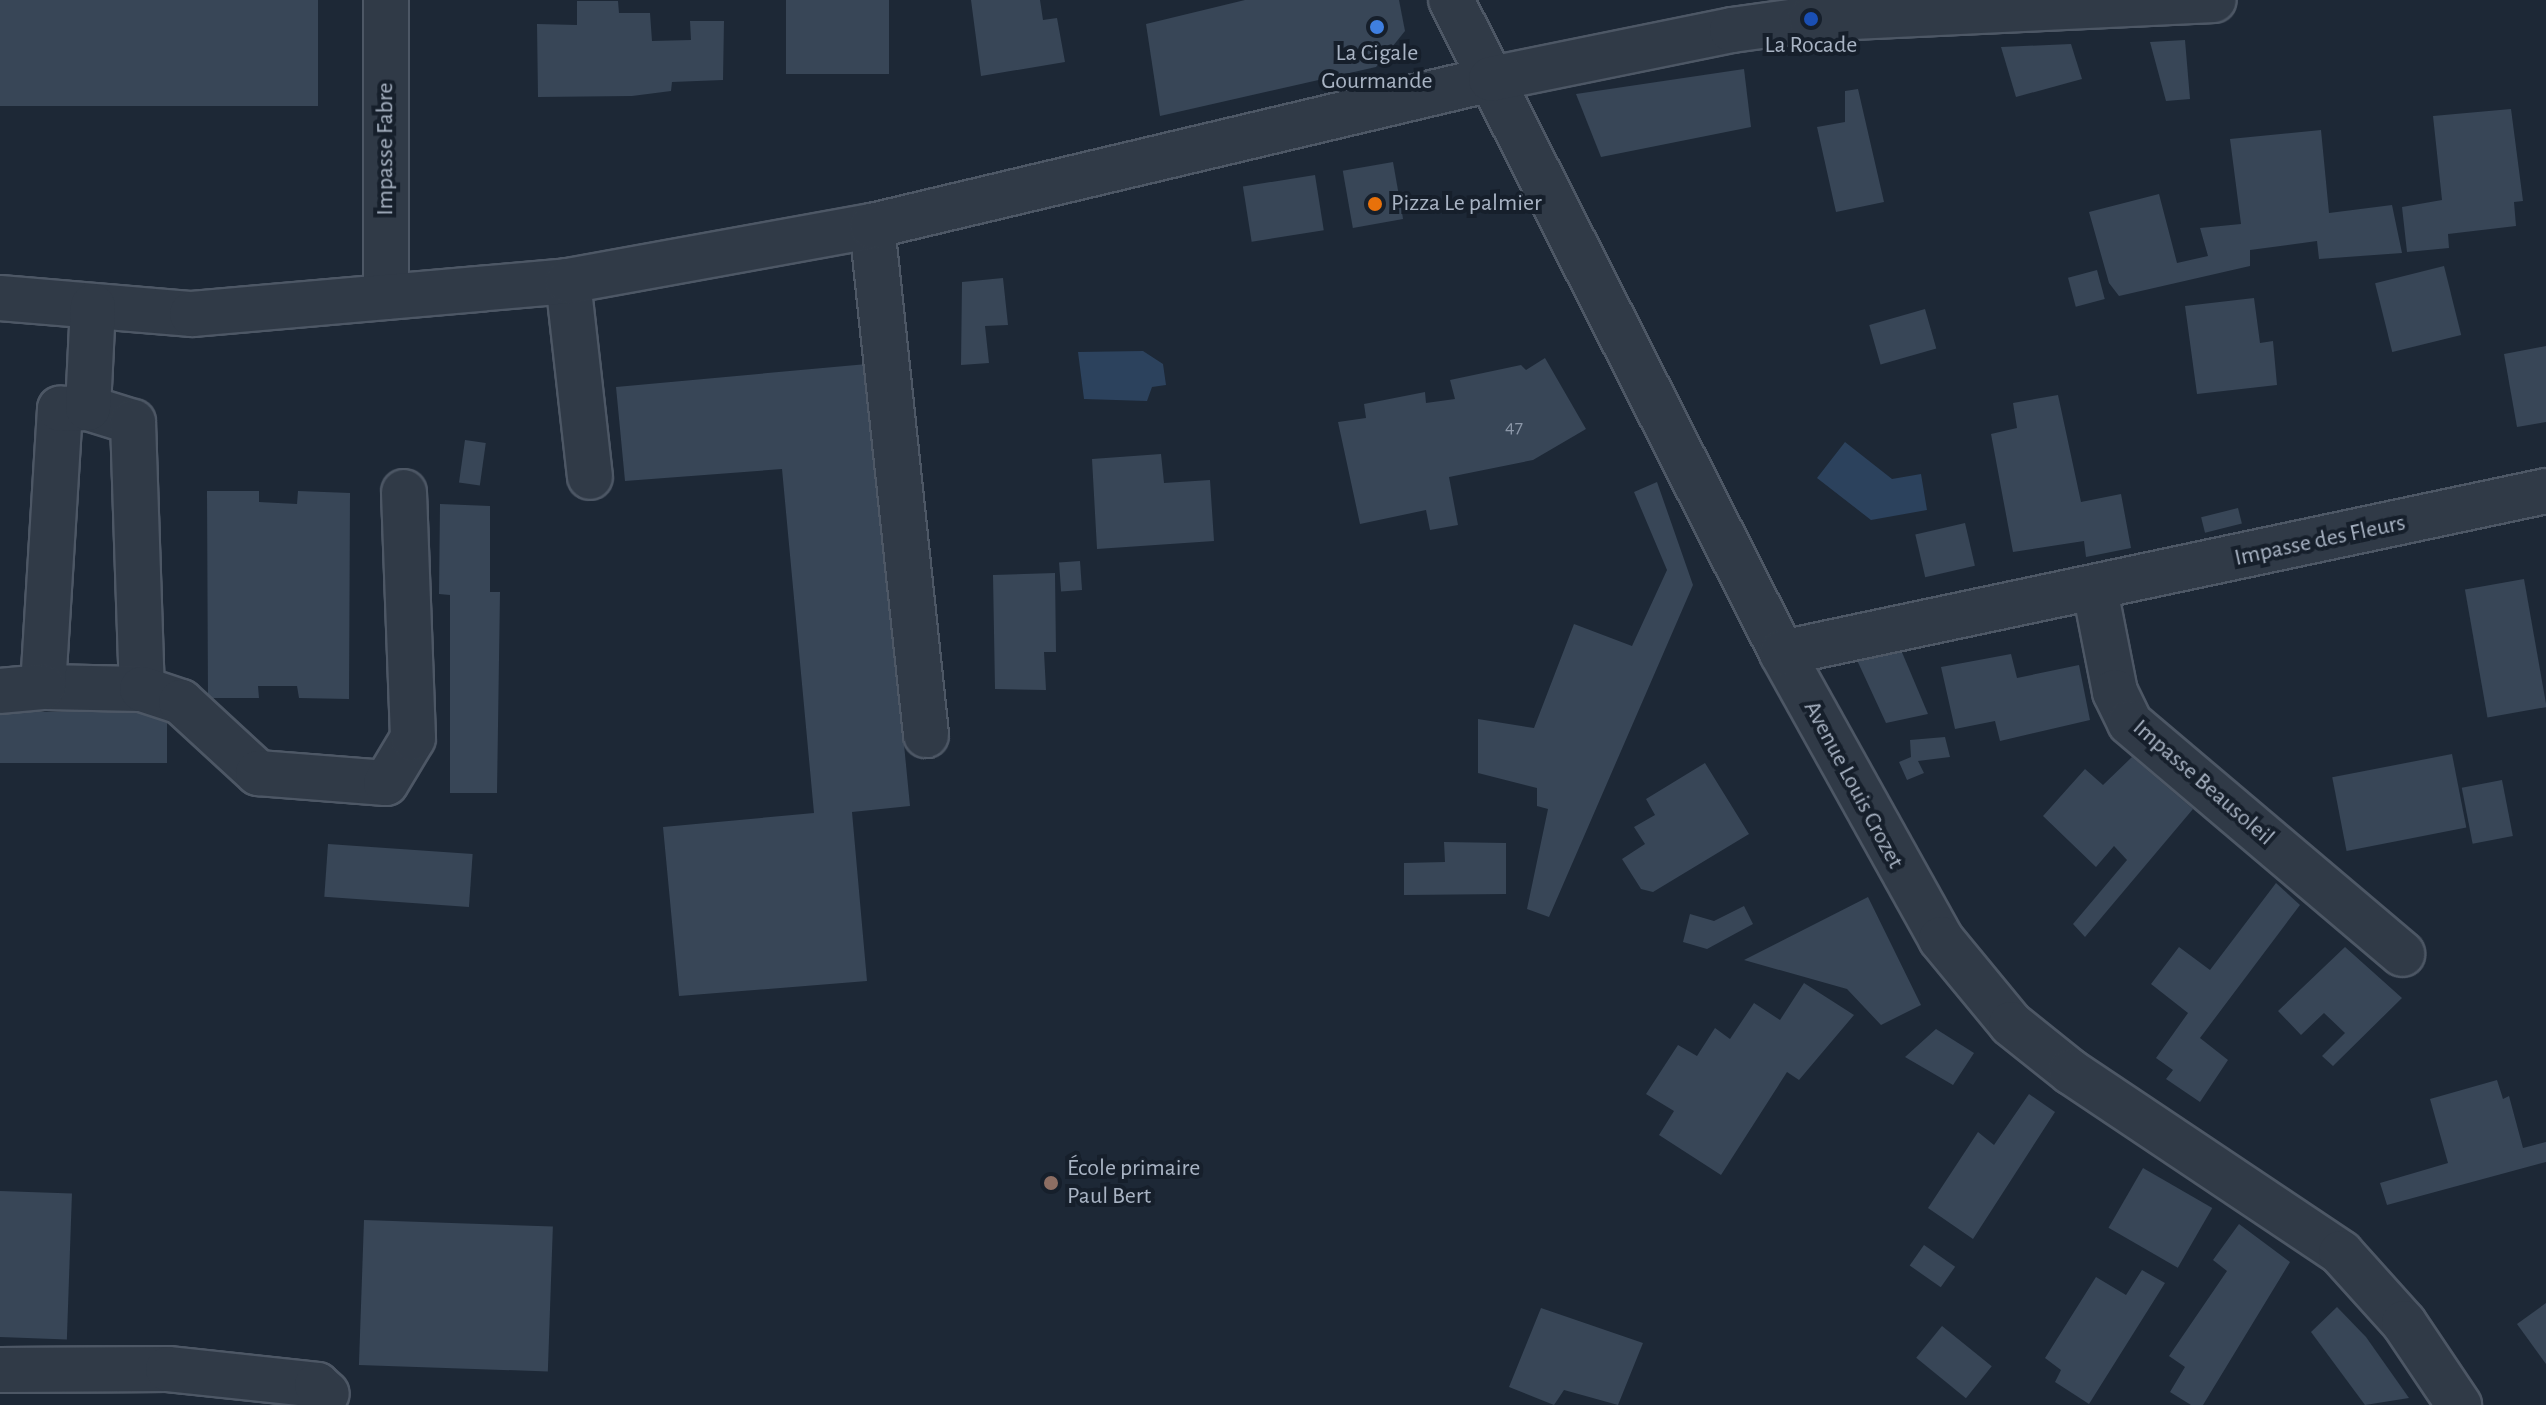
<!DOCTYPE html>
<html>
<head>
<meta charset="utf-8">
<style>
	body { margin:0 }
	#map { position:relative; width:2546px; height:1405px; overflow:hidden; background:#1d2836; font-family:"Alegreya Sans",sans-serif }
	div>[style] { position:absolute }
	.water>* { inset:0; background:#2c425d }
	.building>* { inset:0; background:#384657; transform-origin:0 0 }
	.roads { filter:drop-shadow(2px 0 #4d5765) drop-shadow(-2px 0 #4d5765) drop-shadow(0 2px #4d5765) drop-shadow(0 -2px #4d5765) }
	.minor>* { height:44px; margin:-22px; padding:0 22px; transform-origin:22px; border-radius:22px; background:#303a47 }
	.dots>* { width:22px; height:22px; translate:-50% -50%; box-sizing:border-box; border:4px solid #161f2b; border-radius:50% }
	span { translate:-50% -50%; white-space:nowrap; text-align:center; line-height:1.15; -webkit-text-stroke:8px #161f2b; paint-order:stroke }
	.number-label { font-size:20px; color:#8d98a9 }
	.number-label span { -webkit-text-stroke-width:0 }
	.poi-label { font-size:24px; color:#a9b4c4 }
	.left { translate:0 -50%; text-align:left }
	.street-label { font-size:24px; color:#a9b4c4 }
</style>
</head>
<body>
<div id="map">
	<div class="water">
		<i style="clip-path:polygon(1143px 351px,1163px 364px,1166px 385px,1152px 387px,1147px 401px,1084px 399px,1078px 352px)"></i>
		<i style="clip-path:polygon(1845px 442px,1892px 479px,1921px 474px,1927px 510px,1871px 520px,1817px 478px)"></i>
	</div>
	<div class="building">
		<i style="left:0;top:0;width:318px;height:106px"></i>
		<i style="left:786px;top:0;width:103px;height:74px"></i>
		<i style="clip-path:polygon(971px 0,1040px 0,1043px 20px,1057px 18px,1065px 62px,981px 76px)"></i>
		<i style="clip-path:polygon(1245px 0,1399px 0,1405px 31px,1376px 67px,1160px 116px,1146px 24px)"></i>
		<i style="clip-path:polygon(577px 1px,618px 1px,619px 13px,650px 13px,652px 41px,691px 40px,690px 21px,724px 21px,723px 80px,672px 82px,671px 91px,632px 96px,538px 97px,537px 24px,577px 25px)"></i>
		<i style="clip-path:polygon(2185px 40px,2190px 99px,2166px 101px,2150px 42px)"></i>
		<i style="clip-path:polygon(2071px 44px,2082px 79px,2016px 97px,2001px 47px)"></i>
		<i style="clip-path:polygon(1744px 69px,1751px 127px,1601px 157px,1576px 94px)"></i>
		<i style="clip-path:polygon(1858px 89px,1884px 202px,1836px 212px,1817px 127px,1845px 122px,1845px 91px)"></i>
		<i style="clip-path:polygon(2511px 109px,2523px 201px,2514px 202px,2516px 226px,2448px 234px,2449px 248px,2407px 252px,2402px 207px,2442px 200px,2433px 116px)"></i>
		<i style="clip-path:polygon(2321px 130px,2329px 213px,2392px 205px,2402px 253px,2319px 259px,2317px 241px,2250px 250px,2250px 266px,2119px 296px,2109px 283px,2089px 212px,2159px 194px,2177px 263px,2208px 256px,2200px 228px,2241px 224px,2230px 139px)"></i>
		<i style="left:1393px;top:162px;width:58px;height:51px;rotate:80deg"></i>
		<i style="left:1315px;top:175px;width:56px;height:73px;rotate:81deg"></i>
		<i style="left:2444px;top:266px;width:71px;height:71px;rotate:76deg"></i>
		<i style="left:2097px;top:270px;width:30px;height:30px;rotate:75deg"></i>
		<i style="clip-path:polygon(1003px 278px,1008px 325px,985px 326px,989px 363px,961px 365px,962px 282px)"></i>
		<i style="clip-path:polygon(2254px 298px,2260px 343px,2273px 341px,2277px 385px,2197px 394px,2185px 306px)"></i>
		<i style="left:1925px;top:309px;width:41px;height:58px;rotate:74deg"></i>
		<i style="clip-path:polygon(2546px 346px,2546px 422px,2517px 427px,2504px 354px)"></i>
		<i style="clip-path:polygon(1545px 358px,1586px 429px,1533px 460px,1449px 477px,1458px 525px,1430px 530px,1426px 510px,1360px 524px,1338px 422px,1366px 418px,1364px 404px,1425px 392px,1426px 403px,1455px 399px,1450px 380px,1521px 365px,1526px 370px)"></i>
		<i style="clip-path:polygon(867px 364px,910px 806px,852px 812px,867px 981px,679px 996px,663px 827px,814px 813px,782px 469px,625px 481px,616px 387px)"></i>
		<i style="clip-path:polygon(2058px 395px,2081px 502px,2121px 494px,2131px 548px,2086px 557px,2084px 541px,2013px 552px,1991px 434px,2017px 428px,2013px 403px)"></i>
		<i style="left:465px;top:440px;width:21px;height:43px;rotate:8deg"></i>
		<i style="clip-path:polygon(1161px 454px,1164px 483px,1210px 480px,1214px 541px,1097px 549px,1092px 459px)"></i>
		<i style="clip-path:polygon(1657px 482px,1693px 585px,1549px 917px,1527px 909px,1548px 809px,1537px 806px,1537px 788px,1478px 773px,1478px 719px,1534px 728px,1574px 624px,1632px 646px,1667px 570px,1634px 492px)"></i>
		<i style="clip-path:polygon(207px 491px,259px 491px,259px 502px,297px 504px,298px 491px,350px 493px,349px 699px,299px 698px,297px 686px,258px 686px,259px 698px,208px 698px)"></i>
		<i style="clip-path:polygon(440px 504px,490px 506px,490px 592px,500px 592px,497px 793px,450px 793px,450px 595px,439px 594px)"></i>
		<i style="left:2238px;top:508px;width:16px;height:38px;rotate:76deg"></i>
		<i style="left:1965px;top:523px;width:44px;height:51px;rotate:77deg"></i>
		<i style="left:1080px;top:561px;width:29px;height:21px;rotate:86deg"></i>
		<i style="clip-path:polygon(1055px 573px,1056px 652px,1044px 652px,1046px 690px,995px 689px,993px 575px)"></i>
		<i style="left:2524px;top:579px;width:130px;height:60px;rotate:80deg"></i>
		<i style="clip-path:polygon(1901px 650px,1928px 714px,1886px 723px,1856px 658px)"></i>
		<i style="clip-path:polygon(2011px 654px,2017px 678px,2079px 665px,2090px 720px,2000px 741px,1995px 721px,1955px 729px,1941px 667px)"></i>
		<i style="left:0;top:712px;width:167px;height:51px"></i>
		<i style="clip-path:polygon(1945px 737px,1950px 757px,1918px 761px,1924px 773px,1907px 780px,1899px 762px,1911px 757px,1910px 740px)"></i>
		<i style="left:2452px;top:754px;width:75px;height:122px;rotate:79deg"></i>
		<i style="clip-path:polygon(2132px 757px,2193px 809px,2085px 937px,2073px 924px,2127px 860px,2114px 846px,2096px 867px,2043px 816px,2085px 769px,2103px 785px)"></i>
		<i style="clip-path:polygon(1705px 763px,1749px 834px,1653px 892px,1641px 889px,1622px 859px,1645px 844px,1634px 827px,1655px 815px,1646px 799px)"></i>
		<i style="left:2502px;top:780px;width:57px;height:41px;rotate:79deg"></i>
		<i style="clip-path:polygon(1444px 842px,1506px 843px,1506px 894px,1404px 895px,1404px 863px,1445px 862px)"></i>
		<i style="left:328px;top:844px;width:145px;height:53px;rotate:4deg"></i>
		<i style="clip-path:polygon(2276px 883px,2300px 905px,2200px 1038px,2228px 1060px,2200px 1102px,2166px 1079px,2173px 1070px,2156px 1058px,2188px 1013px,2151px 984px,2179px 947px,2210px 970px)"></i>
		<i style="clip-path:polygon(1868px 897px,1921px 1005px,1881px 1025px,1847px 989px,1744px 960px)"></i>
		<i style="clip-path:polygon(1744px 906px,1753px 924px,1707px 949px,1683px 942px,1690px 914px,1714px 921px)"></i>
		<i style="clip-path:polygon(2345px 947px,2402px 998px,2333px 1066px,2322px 1056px,2345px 1033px,2324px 1013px,2301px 1035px,2278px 1011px)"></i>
		<i style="clip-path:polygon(1804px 983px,1854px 1015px,1799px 1080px,1787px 1072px,1721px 1175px,1659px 1135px,1674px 1111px,1646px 1094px,1678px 1045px,1697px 1056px,1715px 1028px,1730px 1039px,1754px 1003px,1780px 1020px)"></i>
		<i style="clip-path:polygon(1936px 1029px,1974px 1053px,1953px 1085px,1905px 1057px)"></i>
		<i style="clip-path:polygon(2497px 1080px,2503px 1099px,2509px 1096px,2523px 1148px,2546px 1142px,2546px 1162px,2387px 1205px,2380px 1183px,2448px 1163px,2430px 1099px)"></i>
		<i style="clip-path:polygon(2029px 1094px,2055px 1112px,1973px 1239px,1928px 1208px,1978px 1132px,1994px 1145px)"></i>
		<i style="left:2143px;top:1168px;width:80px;height:69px;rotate:30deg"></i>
		<i style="left:0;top:1191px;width:72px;height:146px;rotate:2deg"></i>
		<i style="left:364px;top:1220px;width:189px;height:145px;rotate:2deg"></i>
		<i style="clip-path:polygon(2239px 1224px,2290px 1262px,2203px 1405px,2191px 1405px,2170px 1392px,2185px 1367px,2169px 1356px,2227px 1271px,2213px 1260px)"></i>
		<i style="left:1924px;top:1245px;width:38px;height:25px;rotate:35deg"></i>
		<i style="clip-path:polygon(2142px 1270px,2165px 1283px,2089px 1404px,2055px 1382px,2061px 1370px,2045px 1358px,2096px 1277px,2126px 1295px)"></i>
		<i style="clip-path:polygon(2546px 1303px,2546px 1364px,2517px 1324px)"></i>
		<i style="clip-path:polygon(2337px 1307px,2366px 1337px,2409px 1398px,2365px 1405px,2311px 1332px)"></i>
		<i style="clip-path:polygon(1541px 1308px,1643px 1343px,1618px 1405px,1564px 1390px,1554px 1405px,1509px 1387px)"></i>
		<i style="left:1942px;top:1326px;width:64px;height:41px;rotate:39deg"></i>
	</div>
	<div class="roads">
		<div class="minor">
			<i style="left:386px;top:0;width:297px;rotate:90deg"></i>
			<i style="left:1451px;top:0;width:732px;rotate:63.12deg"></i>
			<i style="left:1782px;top:653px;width:327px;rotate:60.9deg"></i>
			<i style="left:1941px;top:939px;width:110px;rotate:50.5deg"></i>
			<i style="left:2011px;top:1024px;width:77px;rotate:38.7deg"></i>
			<i style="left:2071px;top:1072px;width:325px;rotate:33.8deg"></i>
			<i style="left:2341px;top:1253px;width:94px;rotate:48deg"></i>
			<i style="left:2404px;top:1323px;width:99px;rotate:56.1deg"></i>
			<i style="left:872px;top:226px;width:512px;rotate:83.94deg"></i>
			<i style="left:568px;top:281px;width:197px;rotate:83.6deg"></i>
			<i style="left:0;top:298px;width:193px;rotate:4.8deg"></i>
			<i style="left:192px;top:314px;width:377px;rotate:-5deg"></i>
			<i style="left:568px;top:281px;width:309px;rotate:-10.3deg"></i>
			<i style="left:872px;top:226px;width:636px;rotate:-13.36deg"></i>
			<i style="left:1491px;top:79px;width:246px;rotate:-11.5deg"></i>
			<i style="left:1732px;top:30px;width:80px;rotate:-7.9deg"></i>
			<i style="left:1811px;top:19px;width:403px;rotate:-2.7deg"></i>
			<i style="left:88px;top:408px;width:47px;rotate:17.3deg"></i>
			<i style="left:133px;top:422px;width:267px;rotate:88.1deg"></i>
			<i style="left:142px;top:689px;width:99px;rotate:-178.8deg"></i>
			<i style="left:43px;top:687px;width:279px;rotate:-86.5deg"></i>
			<i style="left:60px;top:409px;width:28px;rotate:-2deg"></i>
			<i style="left:88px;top:408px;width:102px;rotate:-87.2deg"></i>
			<i style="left:2095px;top:590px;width:104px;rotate:78.9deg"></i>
			<i style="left:2115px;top:692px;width:34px;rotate:64deg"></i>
			<i style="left:2130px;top:723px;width:357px;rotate:40.3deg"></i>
			<i style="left:1782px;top:653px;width:781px;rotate:-11.97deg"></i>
			<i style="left:142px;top:689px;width:41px;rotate:18.4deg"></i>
			<i style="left:181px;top:702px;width:105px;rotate:42.7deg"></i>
			<i style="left:258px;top:773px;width:128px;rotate:4.5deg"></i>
			<i style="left:386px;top:783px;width:52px;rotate:-59deg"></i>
			<i style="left:413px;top:738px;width:246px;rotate:-92.1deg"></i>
			<i style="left:0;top:691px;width:43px;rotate:-5.3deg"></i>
			<i style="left:0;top:1370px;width:168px;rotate:-0.3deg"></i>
			<i style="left:168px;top:1369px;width:150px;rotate:6.1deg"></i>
			<i style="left:317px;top:1385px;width:13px;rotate:42deg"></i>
		</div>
	</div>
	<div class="dots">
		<i style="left:1811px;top:19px;background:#1a4fb4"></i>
		<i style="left:1377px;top:27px;background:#3f7fe0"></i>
		<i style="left:1375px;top:204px;background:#e8710a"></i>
		<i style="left:1051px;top:1183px;background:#8d6e63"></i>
	</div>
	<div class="number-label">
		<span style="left:1514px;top:427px">47</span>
	</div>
	<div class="poi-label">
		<span style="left:1811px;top:46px">La Rocade</span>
		<span style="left:1377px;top:68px">La Cigale<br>Gourmande</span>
		<span class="left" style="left:1391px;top:204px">Pizza Le palmier</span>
		<span class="left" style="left:1067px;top:1183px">École primaire<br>Paul Bert</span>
	</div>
	<div class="street-label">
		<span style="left:386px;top:149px;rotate:-90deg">Impasse Fabre</span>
		<span style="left:2320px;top:541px;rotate:-12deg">Impasse des Fleurs</span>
		<span style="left:2203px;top:783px;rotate:41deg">Impasse Beausoleil</span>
		<span style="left:1853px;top:785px;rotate:62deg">Avenue Louis Crozet</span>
	</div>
</div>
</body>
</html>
